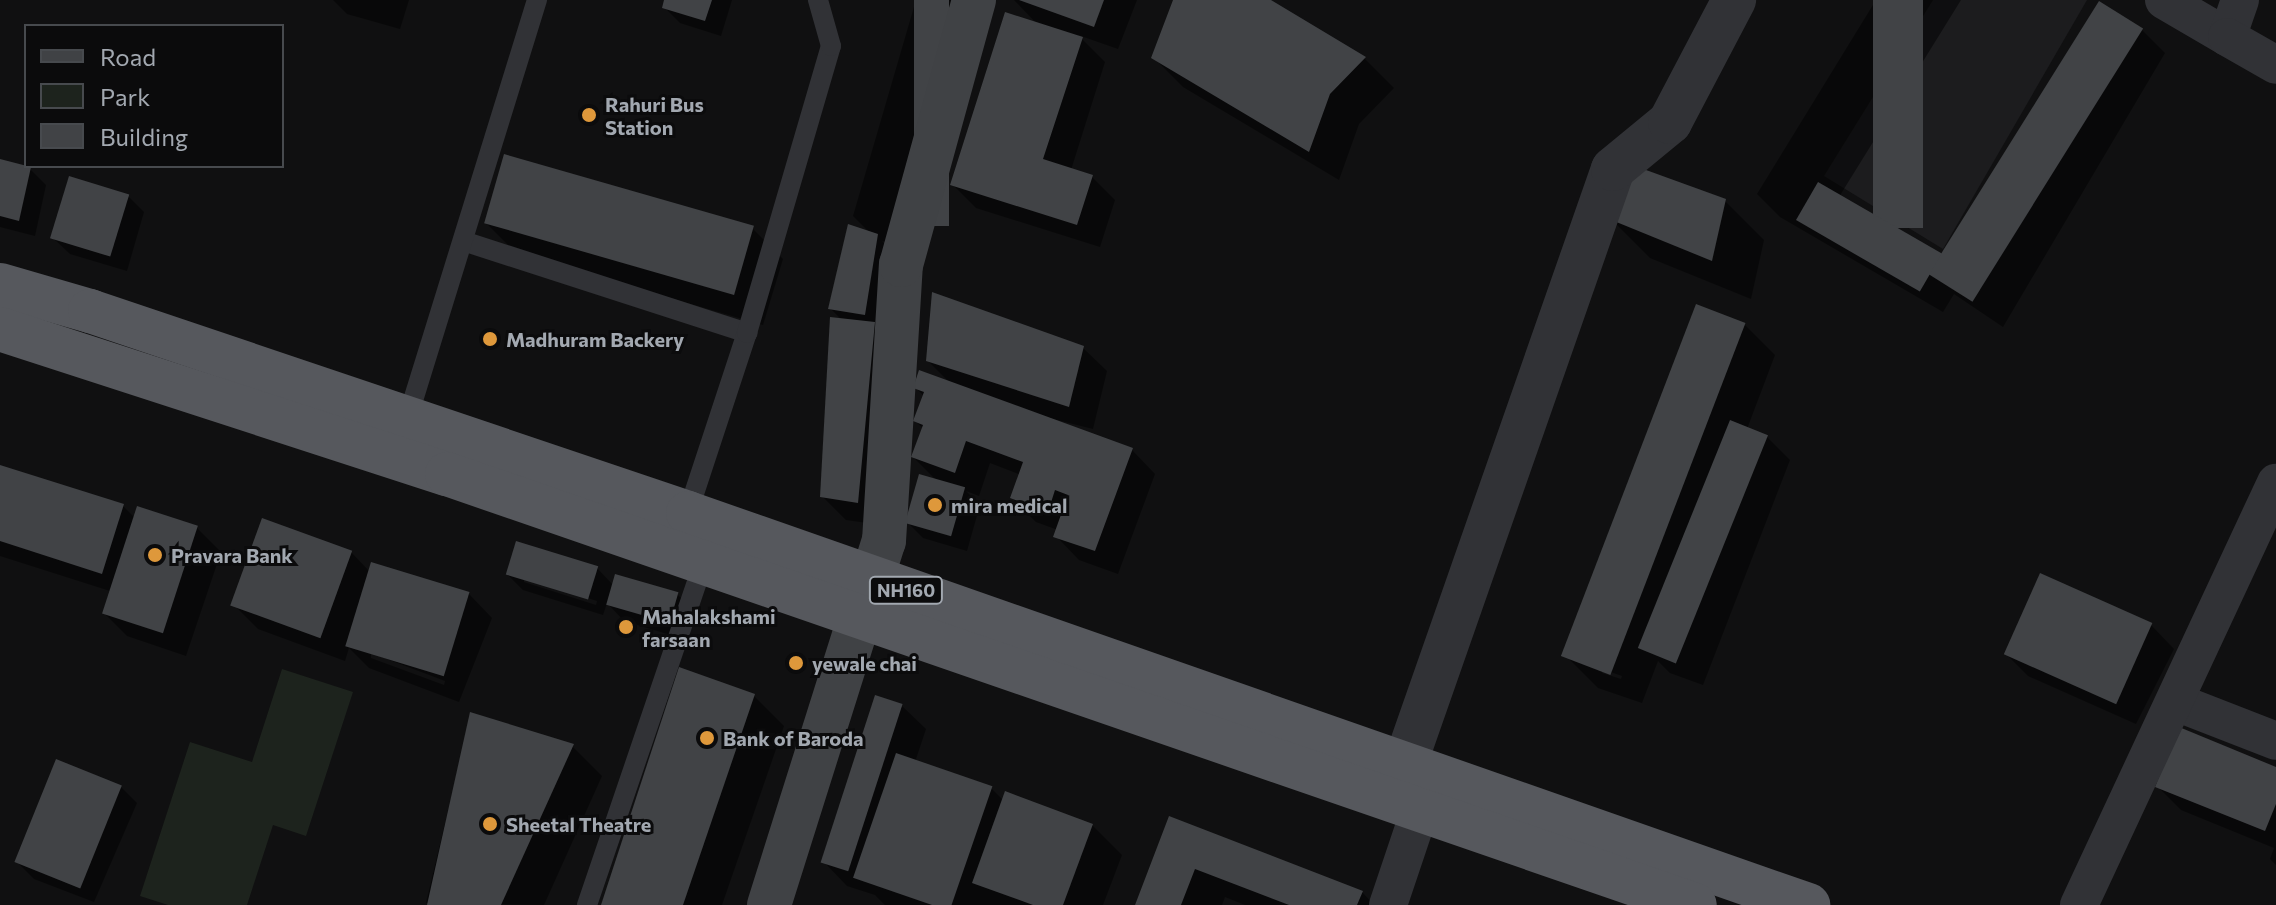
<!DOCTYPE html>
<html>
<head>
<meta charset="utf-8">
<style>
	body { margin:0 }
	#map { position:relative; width:2276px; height:905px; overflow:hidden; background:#101011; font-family:Commissioner,sans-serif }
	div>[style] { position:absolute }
	.built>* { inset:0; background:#1c1c1e }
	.green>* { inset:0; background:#1d231d }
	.shadow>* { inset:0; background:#0007 }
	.building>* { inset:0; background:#414346; transform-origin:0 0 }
	.service>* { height:20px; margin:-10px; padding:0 10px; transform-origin:10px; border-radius:10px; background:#313236 }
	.minor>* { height:38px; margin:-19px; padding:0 19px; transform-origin:19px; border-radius:19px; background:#313236 }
	.tertiary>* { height:44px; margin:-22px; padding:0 22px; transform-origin:22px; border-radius:22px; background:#313236 }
	.secondary>* { height:44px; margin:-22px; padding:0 22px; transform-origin:22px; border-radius:22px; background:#404245 }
	.trunk>* { height:44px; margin:-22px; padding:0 22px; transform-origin:22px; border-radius:22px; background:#56585d }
	.dots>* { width:22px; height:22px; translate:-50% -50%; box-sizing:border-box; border:4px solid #0b0b0c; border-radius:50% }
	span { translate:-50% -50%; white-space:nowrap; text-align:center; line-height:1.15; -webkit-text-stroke:6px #0b0b0c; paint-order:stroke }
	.shield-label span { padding:2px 6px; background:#0b0b0c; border:2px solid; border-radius:6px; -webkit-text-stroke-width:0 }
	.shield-label { font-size:18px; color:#a2a8b0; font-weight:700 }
	.poi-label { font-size:20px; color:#a2a8b0; font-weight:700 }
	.left { translate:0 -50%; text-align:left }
	.legend { position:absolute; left:24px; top:24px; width:260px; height:144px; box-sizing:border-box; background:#0b0b0c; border:2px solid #474a4e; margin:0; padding:10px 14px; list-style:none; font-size:24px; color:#a2a8b0 }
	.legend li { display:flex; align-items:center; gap:16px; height:40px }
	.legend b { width:40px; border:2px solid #474a4e }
</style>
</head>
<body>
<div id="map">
	<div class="built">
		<i style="clip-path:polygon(1933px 0,2087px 0,1943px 249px,1824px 176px)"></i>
	</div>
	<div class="green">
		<i style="clip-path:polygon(282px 669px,353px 692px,306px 836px,273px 825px,247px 905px,168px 905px,140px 896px,190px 742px,252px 762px)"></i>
	</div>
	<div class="shadow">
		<i style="clip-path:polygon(333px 0,409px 0,400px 29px,347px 14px)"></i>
		<i style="clip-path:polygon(666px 0,732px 0,721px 36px,680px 23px,664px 7px)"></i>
		<i style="clip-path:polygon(916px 0,979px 0,906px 249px,882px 241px,893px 252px,881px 525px,846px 520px,822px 496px,842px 320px,830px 308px,871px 234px,853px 216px)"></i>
		<i style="clip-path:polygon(1014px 0,1137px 0,1118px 49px,1078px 35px,1105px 62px,1071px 170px,1092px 177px,1115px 200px,1100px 247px,976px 208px,952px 184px,1038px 25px)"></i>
		<i style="clip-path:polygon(1176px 0,1267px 0,1364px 58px,1394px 88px,1359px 124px,1339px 180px,1183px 87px,1153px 57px)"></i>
		<i style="clip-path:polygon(1876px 0,1961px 0,1839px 197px,1947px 263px,2142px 30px,2165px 53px,2003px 327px,1954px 294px,1943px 312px,1780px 217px,1757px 194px)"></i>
		<i style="clip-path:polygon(0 161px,30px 169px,46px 185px,35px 236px,0 227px)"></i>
		<i style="clip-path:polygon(128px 196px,144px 212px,127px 271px,70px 254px,53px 238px)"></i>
		<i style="clip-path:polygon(1725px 201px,1764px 240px,1751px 299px,1650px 258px,1611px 219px)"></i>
		<i style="clip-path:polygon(486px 223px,753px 229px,783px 259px,763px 325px,516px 253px)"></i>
		<i style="clip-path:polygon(evenodd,1745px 325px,1775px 355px,1747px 429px,1766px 436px,1790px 460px,1703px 685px,1670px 673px,1658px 661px,1642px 703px,1598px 688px,1568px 658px,1745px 325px,1602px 669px,1622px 676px,1621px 679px,1602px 673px,1602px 669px)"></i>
		<i style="clip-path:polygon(1083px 348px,1107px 371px,1093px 429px,1037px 415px,1132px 450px,1155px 474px,1118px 574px,1079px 560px,1056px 536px,1058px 530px,1036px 522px,1012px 498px,1021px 475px,990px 463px,979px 496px,966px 491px,980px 505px,967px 551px,923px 538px,907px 522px,938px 482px,913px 457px,924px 429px,915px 421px,924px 396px,915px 387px,951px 384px,928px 361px)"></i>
		<i style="clip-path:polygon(0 467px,123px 506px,135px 518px,197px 528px,221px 552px,186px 656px,127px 636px,103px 612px,110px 591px,0 556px)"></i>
		<i style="clip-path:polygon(evenodd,351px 552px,370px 572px,469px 594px,492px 618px,459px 702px,369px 668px,349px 648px,345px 661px,258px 629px,234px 605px,351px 552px,371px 653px,445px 681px,444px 685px,371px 658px,371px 653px)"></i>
		<i style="clip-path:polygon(evenodd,597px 568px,613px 585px,677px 594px,693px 610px,684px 639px,624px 621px,607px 603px,603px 615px,523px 590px,507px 574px,597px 568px,524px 578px,597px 601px,596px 605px,524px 582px,524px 578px)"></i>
		<i style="clip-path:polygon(2151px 625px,2174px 649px,2136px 724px,2028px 676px,2005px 653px)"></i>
		<i style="clip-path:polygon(754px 696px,784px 726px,722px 905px,603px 905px)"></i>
		<i style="clip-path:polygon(902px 706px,926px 729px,915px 762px,991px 788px,1004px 801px,1092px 825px,1122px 855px,1103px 905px,885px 905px,875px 895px,847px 886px,824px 862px)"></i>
		<i style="clip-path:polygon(471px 714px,572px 746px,602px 776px,544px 905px,426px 903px)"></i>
		<i style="clip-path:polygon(2276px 769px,2276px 865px,2270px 859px,2274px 848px,2181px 810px,2157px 786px)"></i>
		<i style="clip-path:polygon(121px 787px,137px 803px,94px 902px,34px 879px,18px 863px)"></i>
		<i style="clip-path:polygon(1171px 819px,1362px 892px,1374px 905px,1245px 905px,1225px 897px,1222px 905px,1137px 905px)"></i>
	</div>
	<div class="building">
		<i style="clip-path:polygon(664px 0,712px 0,705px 21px,662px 8px)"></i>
		<i style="left:914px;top:0;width:35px;height:226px"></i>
		<i style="clip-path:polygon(1019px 0,1104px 0,1094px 27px)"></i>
		<i style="clip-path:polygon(1173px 0,1271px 0,1366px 57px,1330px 94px,1309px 152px,1151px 58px)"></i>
		<i style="left:1873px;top:0;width:50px;height:228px"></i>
		<i style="left:2099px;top:1px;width:52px;height:322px;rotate:32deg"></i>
		<i style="clip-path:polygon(1005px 12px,1083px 37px,1043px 159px,1093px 175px,1077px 225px,950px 185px)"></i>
		<i style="left:504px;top:154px;width:260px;height:72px;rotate:16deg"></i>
		<i style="clip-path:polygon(0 159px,31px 167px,19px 221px,0 216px)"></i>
		<i style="clip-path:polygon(1635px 166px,1726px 199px,1712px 261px,1609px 219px)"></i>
		<i style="left:69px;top:176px;width:63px;height:65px;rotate:17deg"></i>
		<i style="left:1818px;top:182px;width:143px;height:44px;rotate:30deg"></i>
		<i style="clip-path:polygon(848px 224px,878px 234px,865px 315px,828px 309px)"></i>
		<i style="clip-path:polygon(932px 292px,1084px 346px,1069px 407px,926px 361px)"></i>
		<i style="left:1696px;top:304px;width:53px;height:377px;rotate:21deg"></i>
		<i style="clip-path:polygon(830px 317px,875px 322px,858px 503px,820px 497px)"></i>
		<i style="clip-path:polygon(919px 370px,1133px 448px,1095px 551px,1053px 537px,1068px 495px,1055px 490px,1048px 512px,1010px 498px,1023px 462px,966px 441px,955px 473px,911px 457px,923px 425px,913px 421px,924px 392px,913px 388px)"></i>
		<i style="left:1730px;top:420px;width:41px;height:246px;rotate:22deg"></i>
		<i style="clip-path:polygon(0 465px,124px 504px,102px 574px,0 541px)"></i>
		<i style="left:919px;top:474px;width:48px;height:51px;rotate:16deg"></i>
		<i style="left:137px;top:506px;width:64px;height:113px;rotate:18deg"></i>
		<i style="left:262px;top:518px;width:96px;height:93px;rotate:20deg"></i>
		<i style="left:516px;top:541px;width:86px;height:35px;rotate:17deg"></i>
		<i style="left:371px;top:562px;width:103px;height:88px;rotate:17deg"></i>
		<i style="left:2040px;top:573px;width:123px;height:89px;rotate:24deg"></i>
		<i style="left:615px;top:574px;width:66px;height:32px;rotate:16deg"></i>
		<i style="clip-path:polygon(679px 667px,755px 694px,683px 905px,601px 905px)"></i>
		<i style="left:875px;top:695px;width:29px;height:176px;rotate:18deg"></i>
		<i style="clip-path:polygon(470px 712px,574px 744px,501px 905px,427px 905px)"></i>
		<i style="clip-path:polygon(2179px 727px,2276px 767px,2276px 804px,2265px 831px,2155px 787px)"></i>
		<i style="left:896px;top:753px;width:102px;height:132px;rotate:19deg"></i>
		<i style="left:56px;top:759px;width:71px;height:111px;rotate:22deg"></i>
		<i style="clip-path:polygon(1005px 791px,1093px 824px,1063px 905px,1033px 905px,972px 883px)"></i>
		<i style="clip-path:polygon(1169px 816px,1363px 891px,1357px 905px,1289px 905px,1195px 869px,1181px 905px,1135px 905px)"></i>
	</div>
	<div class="service">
		<i style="left:463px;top:241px;width:299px;rotate:17.9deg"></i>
		<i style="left:406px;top:423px;width:443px;rotate:-72.8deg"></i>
		<i style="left:686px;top:518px;width:195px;rotate:-71.8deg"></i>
		<i style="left:747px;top:333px;width:299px;rotate:-73.7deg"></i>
		<i style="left:831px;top:46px;width:48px;rotate:-105.8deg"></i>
		<i style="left:587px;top:905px;width:367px;rotate:-71.2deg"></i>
	</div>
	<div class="minor">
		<i style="left:2164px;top:0;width:73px;rotate:30.4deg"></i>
		<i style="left:2240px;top:0;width:39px;rotate:109deg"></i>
		<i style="left:2227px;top:37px;width:56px;rotate:29.7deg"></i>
		<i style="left:2176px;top:702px;width:107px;rotate:21.3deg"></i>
		<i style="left:1388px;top:905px;width:100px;rotate:-71.4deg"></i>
		<i style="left:2079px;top:905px;width:466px;rotate:-65deg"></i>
	</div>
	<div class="tertiary">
		<i style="left:1393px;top:798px;width:666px;rotate:-70.72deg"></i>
		<i style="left:1613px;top:169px;width:74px;rotate:-39.5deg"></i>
		<i style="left:1670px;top:122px;width:138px;rotate:-62.3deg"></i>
	</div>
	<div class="secondary">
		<i style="left:769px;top:905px;width:382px;rotate:-72.5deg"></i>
		<i style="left:884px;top:541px;width:277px;rotate:-86.5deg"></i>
		<i style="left:901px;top:265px;width:275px;rotate:-74.6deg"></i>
	</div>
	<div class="trunk">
		<i style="left:0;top:285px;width:94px;rotate:16.1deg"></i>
		<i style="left:90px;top:311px;width:631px;rotate:18.66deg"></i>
		<i style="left:688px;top:513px;width:1187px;rotate:19.29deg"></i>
		<i style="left:0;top:329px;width:470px;rotate:18deg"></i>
		<i style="left:447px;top:474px;width:1320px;rotate:19.05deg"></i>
	</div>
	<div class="dots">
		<i style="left:589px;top:115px;background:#de983b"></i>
		<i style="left:490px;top:339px;background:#de983b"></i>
		<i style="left:935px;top:505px;background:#de983b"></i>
		<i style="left:155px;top:555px;background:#de983b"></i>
		<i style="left:626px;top:627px;background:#de983b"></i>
		<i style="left:796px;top:663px;background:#de983b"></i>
		<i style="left:707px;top:738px;background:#de983b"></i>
		<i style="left:490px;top:824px;background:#de983b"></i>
	</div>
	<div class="shield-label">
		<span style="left:906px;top:590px">NH160</span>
	</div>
	<div class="poi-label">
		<span class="left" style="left:605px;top:116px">Rahuri Bus<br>Station</span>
		<span class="left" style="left:506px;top:339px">Madhuram Backery</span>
		<span class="left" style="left:951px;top:505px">mira medical</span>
		<span class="left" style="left:171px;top:555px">Pravara Bank</span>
		<span class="left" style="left:642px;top:628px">Mahalakshami<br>farsaan</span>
		<span class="left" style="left:812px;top:663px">yewale chai</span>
		<span class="left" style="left:723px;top:738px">Bank of Baroda</span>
		<span class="left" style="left:506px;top:824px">Sheetal Theatre</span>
	</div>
	<ul class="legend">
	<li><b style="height:10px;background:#404245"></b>Road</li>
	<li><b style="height:22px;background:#1d231d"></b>Park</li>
	<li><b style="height:22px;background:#414346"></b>Building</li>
	</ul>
</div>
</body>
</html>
